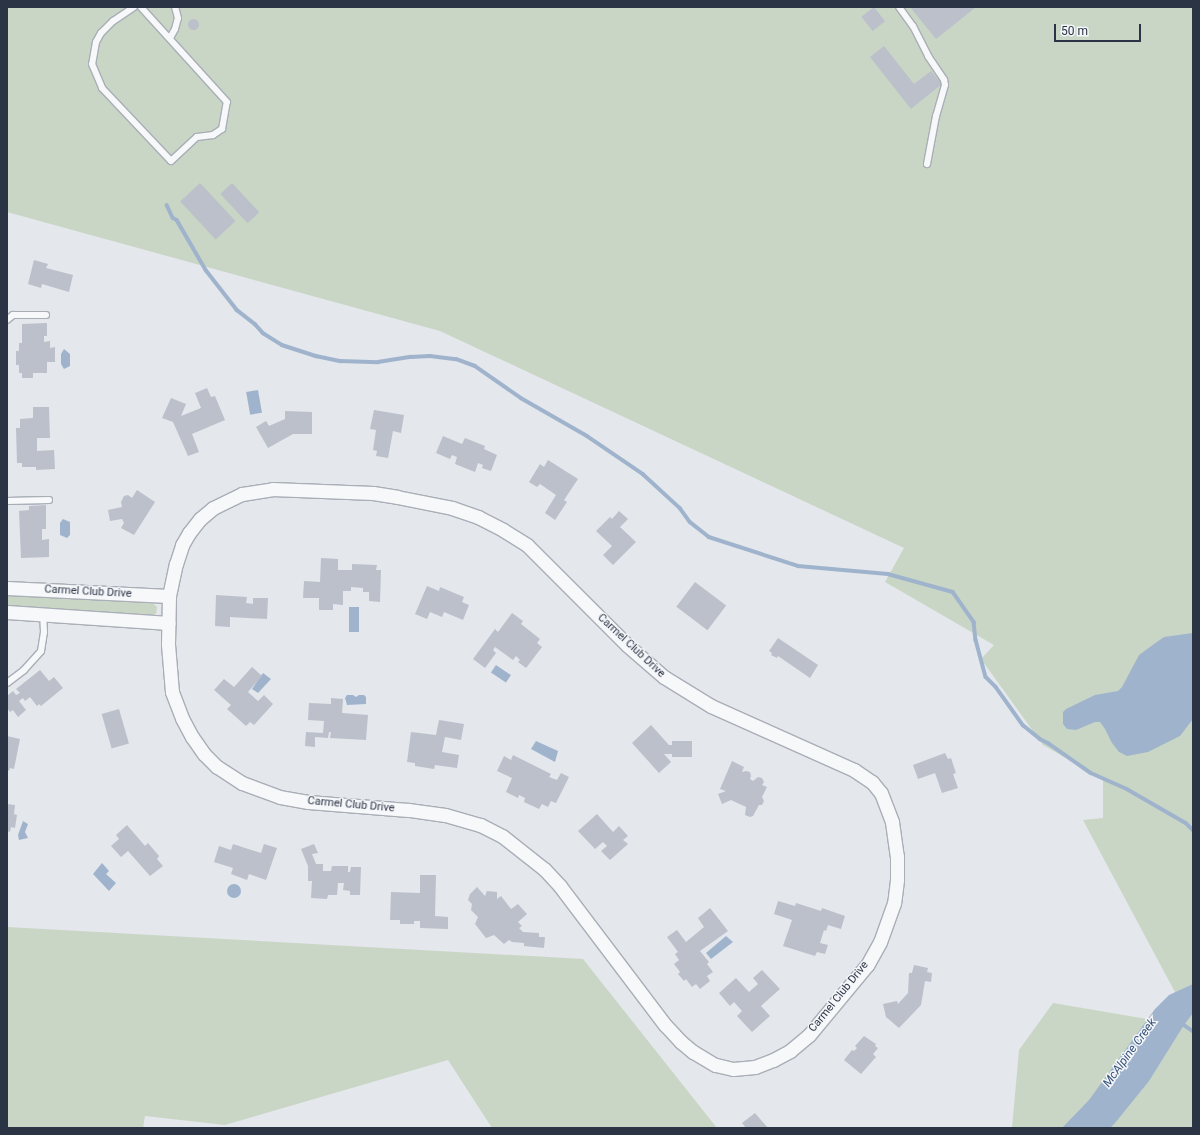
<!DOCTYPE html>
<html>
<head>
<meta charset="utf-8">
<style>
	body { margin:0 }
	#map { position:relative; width:1200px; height:1135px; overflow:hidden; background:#e4e7ec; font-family:Roboto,sans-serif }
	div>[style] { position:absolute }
	.green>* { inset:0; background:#c9d6c5 }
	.water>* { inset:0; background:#9fb4cc; transform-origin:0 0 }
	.round { border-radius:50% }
	.stream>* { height:3.5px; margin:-1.75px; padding:0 1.75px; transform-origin:1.75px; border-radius:1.75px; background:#9fb4cc }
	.building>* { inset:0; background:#bbc0ca; transform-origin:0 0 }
	.roads { filter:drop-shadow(1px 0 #a9aeb7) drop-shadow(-1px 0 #a9aeb7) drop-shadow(0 1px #a9aeb7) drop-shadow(0 -1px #a9aeb7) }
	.service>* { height:6px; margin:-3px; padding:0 3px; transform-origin:3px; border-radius:3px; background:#f7f8fa }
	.minor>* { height:13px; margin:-6.5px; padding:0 6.5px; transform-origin:6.5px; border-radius:6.5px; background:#f7f8fa }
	span { translate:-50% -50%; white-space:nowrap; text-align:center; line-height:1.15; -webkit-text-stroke:3px #f4f6f9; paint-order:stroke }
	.street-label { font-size:11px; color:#2b3445 }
	.water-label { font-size:12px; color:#34527a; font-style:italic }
	.frame { position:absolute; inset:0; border:8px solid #2b3445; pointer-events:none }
	.scale { position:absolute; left:1054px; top:24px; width:87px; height:18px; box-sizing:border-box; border:2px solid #2b3445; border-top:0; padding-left:5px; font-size:12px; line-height:14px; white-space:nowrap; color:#2b3445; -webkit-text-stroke:3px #f4f6f9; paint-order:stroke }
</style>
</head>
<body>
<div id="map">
	<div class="green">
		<i style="clip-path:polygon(7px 7px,1193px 7px,1193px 1128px,1012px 1128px,1019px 1050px,1053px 1003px,1147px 1019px,1176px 994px,1083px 820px,1103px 818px,1103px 779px,1043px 745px,981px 659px,994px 645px,885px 582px,904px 548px,440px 331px,7px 212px)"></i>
		<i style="clip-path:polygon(7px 594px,151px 602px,157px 607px,156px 614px,147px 618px,7px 609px)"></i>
		<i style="clip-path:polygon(7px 927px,583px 959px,717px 1128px,492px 1128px,448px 1060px,225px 1125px,145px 1116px,143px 1128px,7px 1128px)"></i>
	</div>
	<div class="water">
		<i style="clip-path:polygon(64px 349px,70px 354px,70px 366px,64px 369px,61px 364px,61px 354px)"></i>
		<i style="left:258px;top:390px;width:23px;height:12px;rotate:80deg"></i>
		<i style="clip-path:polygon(63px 519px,70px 522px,70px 535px,67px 538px,60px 535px,60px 523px)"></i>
		<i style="left:359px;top:607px;width:25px;height:10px;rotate:90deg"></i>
		<i style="clip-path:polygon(1193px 633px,1193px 719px,1180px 736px,1148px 752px,1127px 756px,1119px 752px,1112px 743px,1105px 729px,1100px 722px,1095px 722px,1076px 730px,1067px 729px,1063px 724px,1063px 712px,1066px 709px,1095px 695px,1118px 691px,1122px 687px,1139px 655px,1154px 644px,1164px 637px)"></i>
		<i style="left:496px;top:665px;width:18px;height:9px;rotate:34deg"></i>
		<i style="clip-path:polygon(263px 673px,271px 679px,258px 693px,252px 689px)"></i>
		<i style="clip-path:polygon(347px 695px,353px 695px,356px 697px,359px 695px,364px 695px,366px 697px,366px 704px,347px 705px,345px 698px)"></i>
		<i style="clip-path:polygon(536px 741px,558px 751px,555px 762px,531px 749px)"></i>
		<i style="clip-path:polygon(23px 821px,28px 824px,25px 832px,28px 838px,19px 840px,18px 835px)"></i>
		<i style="clip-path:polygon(102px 863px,109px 871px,106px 874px,116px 883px,109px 891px,93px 874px)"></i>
		<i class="round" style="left:227px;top:884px;width:14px;height:14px"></i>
		<i style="clip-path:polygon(726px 936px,733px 942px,711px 959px,706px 953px)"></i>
		<i style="clip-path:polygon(1193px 984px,1193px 1013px,1184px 1025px,1149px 1081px,1115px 1123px,1110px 1128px,1062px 1128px,1089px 1100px,1155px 1009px,1169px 995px)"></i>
	</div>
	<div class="stream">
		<i style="left:167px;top:205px;width:14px;rotate:65deg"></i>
		<i style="left:173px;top:218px;width:4px;rotate:27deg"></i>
		<i style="left:177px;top:220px;width:58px;rotate:59.9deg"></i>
		<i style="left:206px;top:270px;width:51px;rotate:52.2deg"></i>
		<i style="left:237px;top:310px;width:23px;rotate:38deg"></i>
		<i style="left:255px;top:324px;width:12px;rotate:48deg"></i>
		<i style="left:263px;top:333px;width:22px;rotate:32deg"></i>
		<i style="left:282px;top:345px;width:36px;rotate:18deg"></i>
		<i style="left:316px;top:356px;width:25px;rotate:12deg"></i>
		<i style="left:340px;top:361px;width:38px;rotate:2deg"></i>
		<i style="left:378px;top:362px;width:33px;rotate:-9deg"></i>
		<i style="left:411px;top:357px;width:19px;rotate:-3deg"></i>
		<i style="left:430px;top:356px;width:26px;rotate:7deg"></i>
		<i style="left:456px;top:359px;width:20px;rotate:20deg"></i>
		<i style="left:475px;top:366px;width:56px;rotate:34.8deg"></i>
		<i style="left:521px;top:398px;width:76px;rotate:29.9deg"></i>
		<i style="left:587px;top:436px;width:68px;rotate:34.2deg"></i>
		<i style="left:643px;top:474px;width:50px;rotate:42.6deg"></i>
		<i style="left:680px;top:508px;width:17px;rotate:54deg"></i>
		<i style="left:690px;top:522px;width:24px;rotate:38deg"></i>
		<i style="left:709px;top:537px;width:94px;rotate:18deg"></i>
		<i style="left:798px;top:566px;width:90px;rotate:5.1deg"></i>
		<i style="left:888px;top:574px;width:67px;rotate:15.5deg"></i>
		<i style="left:953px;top:592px;width:37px;rotate:55deg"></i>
		<i style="left:974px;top:622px;width:18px;rotate:84deg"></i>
		<i style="left:976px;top:640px;width:38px;rotate:75deg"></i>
		<i style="left:986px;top:677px;width:14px;rotate:45deg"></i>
		<i style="left:996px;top:687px;width:47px;rotate:54.6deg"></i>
		<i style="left:1023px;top:725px;width:22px;rotate:39deg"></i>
		<i style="left:1040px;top:739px;width:9px;rotate:27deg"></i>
		<i style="left:1048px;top:743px;width:52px;rotate:34.9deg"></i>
		<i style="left:1091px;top:773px;width:39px;rotate:24deg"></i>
		<i style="left:1127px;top:789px;width:68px;rotate:30deg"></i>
		<i style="left:1186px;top:823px;width:10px;rotate:45deg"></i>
		<i style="left:1181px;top:1023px;width:14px;rotate:34deg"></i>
	</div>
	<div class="building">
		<i style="left:874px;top:7px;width:18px;height:16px;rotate:52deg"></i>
		<i style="clip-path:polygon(910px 7px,976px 7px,936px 39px)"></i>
		<i class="round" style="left:187.5px;top:18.5px;width:11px;height:11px"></i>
		<i style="clip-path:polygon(884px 46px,914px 84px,931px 71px,942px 84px,911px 109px,870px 57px)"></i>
		<i style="left:200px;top:183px;width:52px;height:27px;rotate:47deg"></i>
		<i style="left:232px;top:183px;width:40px;height:16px;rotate:47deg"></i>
		<i style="clip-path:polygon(34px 260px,48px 264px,46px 268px,73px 275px,69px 292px,42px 284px,41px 288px,28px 284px)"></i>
		<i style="clip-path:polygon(47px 323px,47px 336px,44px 336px,44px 342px,50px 341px,50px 348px,55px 347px,55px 362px,47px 362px,47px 373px,33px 373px,33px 378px,22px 378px,22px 373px,19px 373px,19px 365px,16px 365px,16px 351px,19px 351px,19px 343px,22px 343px,22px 324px)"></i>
		<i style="clip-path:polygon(207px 388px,211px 397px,215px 396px,225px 420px,192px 434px,199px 452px,188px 456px,173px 422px,162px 418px,171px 398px,186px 404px,181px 416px,201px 408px,195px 393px)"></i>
		<i style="clip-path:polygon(33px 407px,49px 407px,50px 438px,37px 438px,37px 451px,54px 450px,55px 469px,36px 470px,36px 467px,22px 467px,22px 463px,17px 463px,16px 428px,20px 428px,20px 419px,33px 418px)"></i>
		<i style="clip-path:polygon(374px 410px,404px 415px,401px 433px,393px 431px,388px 458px,376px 456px,377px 451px,373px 450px,376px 430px,370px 429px)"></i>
		<i style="clip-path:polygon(285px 411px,312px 412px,312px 434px,293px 434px,268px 448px,256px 427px,266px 421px,269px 426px,285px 419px)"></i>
		<i style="clip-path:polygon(443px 436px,462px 444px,465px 438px,485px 446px,484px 449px,497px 455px,491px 471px,482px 468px,483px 465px,478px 463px,475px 472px,455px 464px,457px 457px,452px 455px,450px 459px,436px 453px)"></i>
		<i style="clip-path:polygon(548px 460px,578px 479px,564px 500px,567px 502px,555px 520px,545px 513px,556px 495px,540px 484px,537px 487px,529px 482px,540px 464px,544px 467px)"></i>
		<i style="clip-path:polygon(137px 490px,155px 502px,134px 535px,121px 528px,124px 523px,122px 519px,110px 521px,108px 510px,122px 507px,121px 502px,124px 496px,128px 495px,132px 498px)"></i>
		<i style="clip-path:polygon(46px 505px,46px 529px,42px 529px,42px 540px,49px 539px,49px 557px,21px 558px,19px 511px,29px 510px,29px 506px)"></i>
		<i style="clip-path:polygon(619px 511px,628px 519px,620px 527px,636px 542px,613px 565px,603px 555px,612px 546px,596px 531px,610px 517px,612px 519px)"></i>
		<i style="clip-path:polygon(321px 558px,338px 559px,338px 570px,352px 570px,352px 564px,377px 565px,376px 570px,381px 570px,380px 602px,369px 601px,369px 592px,363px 592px,363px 588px,351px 587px,351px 591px,343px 591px,343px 605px,333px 604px,333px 610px,319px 610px,319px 598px,303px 598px,304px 581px,320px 582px)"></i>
		<i style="left:695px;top:582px;width:39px;height:31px;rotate:37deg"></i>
		<i style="clip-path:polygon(427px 586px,439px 591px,440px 587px,464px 597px,462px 602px,469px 605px,463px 620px,444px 612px,442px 617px,430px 612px,427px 619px,415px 614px)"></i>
		<i style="clip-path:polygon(216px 595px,247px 597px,246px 603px,253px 604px,253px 598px,268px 598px,267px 619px,230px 617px,230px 627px,215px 626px)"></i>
		<i style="clip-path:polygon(512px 613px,523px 621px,521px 624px,540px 639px,537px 643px,542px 647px,526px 668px,518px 662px,520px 660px,516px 656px,513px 660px,495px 647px,493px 650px,496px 653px,485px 668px,473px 659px,495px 629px,498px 632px)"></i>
		<i style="clip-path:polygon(778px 638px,818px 665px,810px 678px,778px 656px,777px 658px,771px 655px,772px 653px,769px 651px)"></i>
		<i style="clip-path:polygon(252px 667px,262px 676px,248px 692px,258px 701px,264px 695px,273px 704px,254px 725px,250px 722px,246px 726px,227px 709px,231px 705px,214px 690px,224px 679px,234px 687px)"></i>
		<i style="clip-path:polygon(40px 670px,49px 681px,54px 677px,63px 688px,41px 706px,39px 704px,37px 706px,30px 697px,25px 701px,23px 698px,19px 701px,26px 710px,18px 717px,13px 710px,10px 712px,7px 708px,7px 696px,13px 691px,16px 695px,20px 693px,16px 689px)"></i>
		<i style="clip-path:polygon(331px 698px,343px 699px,342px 713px,368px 715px,366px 740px,330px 738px,331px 732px,329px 732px,328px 738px,315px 737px,315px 747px,305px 746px,306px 732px,323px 733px,324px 721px,308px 720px,309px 703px,331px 704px)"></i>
		<i style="left:119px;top:709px;width:36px;height:18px;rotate:74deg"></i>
		<i style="clip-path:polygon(439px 720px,464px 724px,461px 740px,445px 737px,442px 752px,459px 755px,457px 768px,435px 765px,434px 769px,415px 766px,415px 763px,407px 762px,411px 732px,436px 735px)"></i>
		<i style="clip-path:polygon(651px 725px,669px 745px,672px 745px,672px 741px,692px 741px,692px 757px,672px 757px,672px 754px,664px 754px,671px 762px,659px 773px,632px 743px)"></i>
		<i style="clip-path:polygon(7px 736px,20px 739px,14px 769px,10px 768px,9px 771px,7px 770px)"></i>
		<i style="clip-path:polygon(945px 753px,948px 759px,951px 758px,956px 773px,953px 774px,958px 788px,942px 793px,935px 773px,918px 779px,913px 765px)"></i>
		<i style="clip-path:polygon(513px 755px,551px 774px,549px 777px,557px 780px,561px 773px,569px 777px,556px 803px,551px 801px,548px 807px,542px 804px,539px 809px,524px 802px,525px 798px,519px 795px,518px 798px,506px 792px,512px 778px,497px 771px,504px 756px,511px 760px)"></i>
		<i style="clip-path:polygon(732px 761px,744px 767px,742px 772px,746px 771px,750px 772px,751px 776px,750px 779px,753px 781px,758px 777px,762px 778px,764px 782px,762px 785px,767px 787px,762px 797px,764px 801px,762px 805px,759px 805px,753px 816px,750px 817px,745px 815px,746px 807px,731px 800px,722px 804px,718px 794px,726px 791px,720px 789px)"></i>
		<i style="clip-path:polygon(7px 804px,15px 805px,14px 814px,17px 815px,15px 828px,11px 827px,10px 832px,7px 831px)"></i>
		<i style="clip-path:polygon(597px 814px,613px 832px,619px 826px,628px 836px,623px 840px,628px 844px,610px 860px,601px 851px,607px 846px,603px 842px,595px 849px,578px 831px)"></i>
		<i style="clip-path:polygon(127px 825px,145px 846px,148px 843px,159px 856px,157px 859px,163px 866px,150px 876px,128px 851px,121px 857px,111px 846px,119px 839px,116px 835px)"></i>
		<i style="clip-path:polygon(233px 844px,261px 853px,264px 844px,277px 848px,266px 880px,249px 874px,247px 880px,231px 874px,233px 868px,214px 862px,219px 846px,231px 850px)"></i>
		<i style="clip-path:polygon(314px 844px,318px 853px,312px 854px,316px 864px,323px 864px,323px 871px,331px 871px,332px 866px,348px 866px,348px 872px,350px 872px,351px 867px,361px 867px,360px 895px,350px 895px,350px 891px,343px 890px,344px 883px,338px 883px,337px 895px,328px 895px,327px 899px,311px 898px,312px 881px,308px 881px,308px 866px,301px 849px)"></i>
		<i style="clip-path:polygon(420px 875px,436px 875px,435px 916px,448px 917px,448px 929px,420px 928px,420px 921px,414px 921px,414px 924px,400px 924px,400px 920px,390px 920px,391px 892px,420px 893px)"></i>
		<i style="clip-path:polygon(477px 887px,485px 896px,487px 891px,497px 892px,497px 899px,501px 896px,511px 909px,518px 904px,527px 914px,518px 922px,522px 926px,519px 928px,523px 932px,539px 933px,539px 937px,545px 937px,544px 948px,524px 946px,524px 943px,512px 942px,509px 940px,504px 944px,494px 935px,486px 938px,475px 924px,478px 917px,471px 910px,472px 904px,468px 900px,470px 894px)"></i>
		<i style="clip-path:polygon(778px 901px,795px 906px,796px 903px,821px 911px,822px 908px,845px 916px,841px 929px,828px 925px,826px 931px,824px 930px,820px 943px,828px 945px,825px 954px,817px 952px,815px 956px,783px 946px,792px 920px,774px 914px)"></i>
		<i style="clip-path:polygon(710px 908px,728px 931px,700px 951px,709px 962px,707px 964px,713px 972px,707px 976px,710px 981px,700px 989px,696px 984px,692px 987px,686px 979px,684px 981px,678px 974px,680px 972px,674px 964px,679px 960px,675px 954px,678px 952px,667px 937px,677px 930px,686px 942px,704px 927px,698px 918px)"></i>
		<i style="clip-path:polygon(914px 965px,928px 968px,927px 972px,932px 973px,931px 982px,925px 981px,921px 1005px,899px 1028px,886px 1017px,883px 1004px,897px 1001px,898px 1004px,908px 993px,909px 973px,912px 973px)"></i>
		<i style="clip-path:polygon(762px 970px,780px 989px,761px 1006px,770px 1016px,752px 1032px,737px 1016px,742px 1011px,734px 1002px,730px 1006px,719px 993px,736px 978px,749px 992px,758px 984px,753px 978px)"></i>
		<i style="clip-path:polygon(864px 1036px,876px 1044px,875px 1046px,878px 1048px,873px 1054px,876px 1057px,861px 1074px,844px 1060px,852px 1050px,854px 1051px,857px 1048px,855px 1046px)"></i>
		<i style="clip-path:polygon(755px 1113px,768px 1128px,746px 1128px,742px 1123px)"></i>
	</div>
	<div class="roads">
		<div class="service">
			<i style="left:134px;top:7px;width:25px;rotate:146deg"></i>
			<i style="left:113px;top:21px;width:17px;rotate:135deg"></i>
			<i style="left:101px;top:33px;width:10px;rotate:119deg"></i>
			<i style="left:96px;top:42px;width:22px;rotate:100deg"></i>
			<i style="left:92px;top:64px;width:26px;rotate:67deg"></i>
			<i style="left:102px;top:88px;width:100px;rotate:46.6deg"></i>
			<i style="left:171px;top:161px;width:35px;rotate:-43deg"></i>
			<i style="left:197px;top:137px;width:16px;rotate:-7deg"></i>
			<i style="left:213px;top:135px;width:11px;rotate:-34deg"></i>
			<i style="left:222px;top:129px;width:27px;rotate:-80deg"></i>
			<i style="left:227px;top:102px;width:128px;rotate:-132.2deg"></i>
			<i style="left:899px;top:7px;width:24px;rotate:54deg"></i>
			<i style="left:913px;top:26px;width:34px;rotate:63deg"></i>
			<i style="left:928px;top:56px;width:29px;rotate:56deg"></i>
			<i style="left:944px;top:80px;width:5px;rotate:79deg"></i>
			<i style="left:945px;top:85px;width:32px;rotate:106deg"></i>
			<i style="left:936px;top:116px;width:49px;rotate:100.6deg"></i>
			<i style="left:170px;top:38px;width:10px;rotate:-61deg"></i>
			<i style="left:175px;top:29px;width:11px;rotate:-75deg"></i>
			<i style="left:178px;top:18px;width:11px;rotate:-105deg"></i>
			<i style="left:7px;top:320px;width:8px;rotate:-40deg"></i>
			<i style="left:13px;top:315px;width:33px"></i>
			<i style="left:7px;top:501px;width:42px;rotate:-1.4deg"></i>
			<i style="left:7px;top:683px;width:21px;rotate:-37deg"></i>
			<i style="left:24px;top:670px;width:25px;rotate:-48deg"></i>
			<i style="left:41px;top:651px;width:19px;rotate:-81deg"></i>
			<i style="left:44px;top:632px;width:17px;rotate:-93deg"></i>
		</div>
		<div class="minor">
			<i style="left:272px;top:489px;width:101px;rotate:2.3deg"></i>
			<i style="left:373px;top:493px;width:24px;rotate:9deg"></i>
			<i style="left:397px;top:497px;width:56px;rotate:11.3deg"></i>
			<i style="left:452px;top:508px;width:28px;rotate:19deg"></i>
			<i style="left:478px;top:517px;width:28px;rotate:27deg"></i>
			<i style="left:503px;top:530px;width:28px;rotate:32deg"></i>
			<i style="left:527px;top:545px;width:141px;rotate:45deg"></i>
			<i style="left:627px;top:645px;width:49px;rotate:40.9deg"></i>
			<i style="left:664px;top:677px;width:55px;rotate:31.7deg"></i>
			<i style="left:711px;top:706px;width:157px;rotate:24.1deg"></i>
			<i style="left:854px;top:770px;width:22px;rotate:34deg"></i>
			<i style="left:872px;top:782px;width:14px;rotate:51deg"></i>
			<i style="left:881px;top:793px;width:31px;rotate:69deg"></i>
			<i style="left:892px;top:822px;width:34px;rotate:82deg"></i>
			<i style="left:897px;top:856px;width:24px;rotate:90deg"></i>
			<i style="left:897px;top:880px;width:23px;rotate:97deg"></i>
			<i style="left:894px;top:903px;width:41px;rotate:109.7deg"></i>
			<i style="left:880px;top:942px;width:26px;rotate:119deg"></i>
			<i style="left:867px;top:965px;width:91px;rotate:129.6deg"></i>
			<i style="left:809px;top:1035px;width:25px;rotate:140deg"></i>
			<i style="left:790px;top:1051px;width:19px;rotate:152deg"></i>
			<i style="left:773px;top:1060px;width:19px;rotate:159deg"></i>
			<i style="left:755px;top:1067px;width:22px;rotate:175deg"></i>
			<i style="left:733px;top:1069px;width:18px;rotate:-167deg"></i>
			<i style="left:715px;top:1065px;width:26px;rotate:-149deg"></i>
			<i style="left:693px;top:1052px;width:16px;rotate:-140deg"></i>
			<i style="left:681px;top:1042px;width:23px;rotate:-133deg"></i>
			<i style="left:665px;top:1025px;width:174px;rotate:-127.1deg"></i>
			<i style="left:560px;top:886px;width:23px;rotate:-133deg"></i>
			<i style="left:544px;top:869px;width:53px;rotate:-141.8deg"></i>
			<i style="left:502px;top:836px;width:25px;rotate:-153deg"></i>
			<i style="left:480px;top:825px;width:36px;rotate:-164deg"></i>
			<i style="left:445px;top:815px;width:37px;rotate:-172deg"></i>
			<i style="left:408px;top:810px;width:100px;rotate:-175.4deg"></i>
			<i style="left:308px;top:802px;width:28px;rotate:-170deg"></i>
			<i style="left:280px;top:797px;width:40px;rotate:-159.8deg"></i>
			<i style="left:242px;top:783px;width:30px;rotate:-147deg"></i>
			<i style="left:217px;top:767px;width:18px;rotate:-135deg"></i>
			<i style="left:204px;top:754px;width:21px;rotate:-125deg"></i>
			<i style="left:192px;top:737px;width:21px;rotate:-118deg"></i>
			<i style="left:182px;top:718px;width:28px;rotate:-111deg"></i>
			<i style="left:172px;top:692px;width:48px;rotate:-94.8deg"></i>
			<i style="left:168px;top:644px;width:48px;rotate:-88.8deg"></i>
			<i style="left:169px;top:596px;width:33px;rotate:-78deg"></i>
			<i style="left:176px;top:564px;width:20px;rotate:-72deg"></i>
			<i style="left:182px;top:545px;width:14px;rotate:-60deg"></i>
			<i style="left:189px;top:533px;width:18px;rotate:-52deg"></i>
			<i style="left:200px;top:519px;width:17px;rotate:-40deg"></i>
			<i style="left:213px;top:508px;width:32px;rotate:-26deg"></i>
			<i style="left:242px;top:494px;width:30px;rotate:-9deg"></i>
			<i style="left:7px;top:588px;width:162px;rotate:2.8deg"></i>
			<i style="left:7px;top:612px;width:162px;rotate:3.9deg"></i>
		</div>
	</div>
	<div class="street-label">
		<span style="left:88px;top:592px;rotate:3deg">Carmel Club Drive</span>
		<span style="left:631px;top:646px;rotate:43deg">Carmel Club Drive</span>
		<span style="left:351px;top:805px;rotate:5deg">Carmel Club Drive</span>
		<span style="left:839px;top:997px;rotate:-51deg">Carmel Club Drive</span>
	</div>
	<div class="water-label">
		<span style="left:1130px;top:1053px;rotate:-54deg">McAlpine Creek</span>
	</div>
	<div class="frame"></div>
	<div class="scale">50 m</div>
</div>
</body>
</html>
